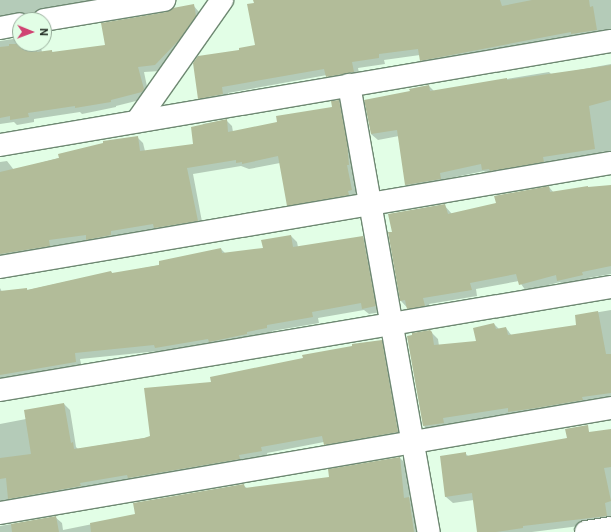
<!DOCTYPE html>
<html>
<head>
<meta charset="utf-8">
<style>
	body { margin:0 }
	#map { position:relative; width:611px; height:532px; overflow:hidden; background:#e2fee6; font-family:Roboto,sans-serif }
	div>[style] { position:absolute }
	.shadow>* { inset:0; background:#0003 }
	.building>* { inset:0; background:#b2bc99 }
	.roads { filter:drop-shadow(1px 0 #6e8872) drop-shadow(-1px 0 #6e8872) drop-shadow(0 1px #6e8872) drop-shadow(0 -1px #6e8872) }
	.minor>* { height:22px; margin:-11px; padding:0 11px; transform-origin:11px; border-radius:11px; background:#fff }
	span { translate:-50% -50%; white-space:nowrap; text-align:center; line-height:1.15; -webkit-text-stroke:3.5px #e2fee6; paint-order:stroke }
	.north { position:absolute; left:12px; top:12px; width:40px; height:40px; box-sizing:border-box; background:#e2fee6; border:1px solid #98ad9b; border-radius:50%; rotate:91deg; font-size:11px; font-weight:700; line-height:16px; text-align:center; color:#28332a }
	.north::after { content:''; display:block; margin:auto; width:14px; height:18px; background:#d04372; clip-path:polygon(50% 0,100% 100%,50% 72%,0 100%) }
</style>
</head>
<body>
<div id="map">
	<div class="shadow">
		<i style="clip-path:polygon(0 0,128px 0,100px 1px,44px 9px,45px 15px,37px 20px,24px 17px,0 23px)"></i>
		<i style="clip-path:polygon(254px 0,611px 0,611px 35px,428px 66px,421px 60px,420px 55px,384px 60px,385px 64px,358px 68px,360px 78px,333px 83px,327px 75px,228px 93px,229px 100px,206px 104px,199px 98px,240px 51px,256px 46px)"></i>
		<i style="clip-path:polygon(193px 5px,199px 12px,201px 22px,161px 71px,144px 72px,149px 96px,148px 98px,116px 106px,116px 107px,82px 114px,80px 112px,34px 119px,34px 122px,17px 125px,14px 122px,0 124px,0 41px,20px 38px,20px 44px,40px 44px,42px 52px,52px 51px,53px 53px,106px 46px,166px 13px)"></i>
		<i style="clip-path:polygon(611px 64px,611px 151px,601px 152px,601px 155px,489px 176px,484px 171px,446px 179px,447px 185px,413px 191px,406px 185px,399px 136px,378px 140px,371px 134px,411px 92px,429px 86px,434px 91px,549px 72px,552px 75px)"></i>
		<i style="clip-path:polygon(339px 101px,345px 107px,357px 196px,294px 211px,288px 205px,280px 163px,249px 169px,241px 166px,193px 174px,203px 227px,55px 246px,56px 252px,0 263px,0 162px,7px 161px,14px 170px,137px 137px,143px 143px,145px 151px,195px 145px,203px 124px,226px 120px,232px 126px,233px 132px,278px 123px,334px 108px)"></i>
		<i style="clip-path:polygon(611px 186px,611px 274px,588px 278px,588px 282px,565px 287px,560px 282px,526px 291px,519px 281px,476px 289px,477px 296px,429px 304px,430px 312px,414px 315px,401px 301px,393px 233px,444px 205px,452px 214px,497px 204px,549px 187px,554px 193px)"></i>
		<i style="clip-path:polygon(291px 236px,297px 242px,298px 247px,363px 237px,369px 243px,381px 312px,369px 314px,364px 310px,318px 318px,319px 323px,272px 331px,273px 334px,162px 354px,159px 351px,80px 359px,82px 368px,0 381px,0 288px,2px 292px,26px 289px,28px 290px,111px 272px,113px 274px,160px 265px,221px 249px,226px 254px,264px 249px)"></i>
		<i style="clip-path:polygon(611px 310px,611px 400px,449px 424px,449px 429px,430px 432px,424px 426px,431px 332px,438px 339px,439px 346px,477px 342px,494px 324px,499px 329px,506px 328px,512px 336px,578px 326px,576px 316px)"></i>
		<i style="clip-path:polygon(382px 341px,388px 347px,403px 438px,331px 450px,324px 442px,267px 453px,268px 457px,0 509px,0 424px,26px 419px,64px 404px,70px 410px,76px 447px,78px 449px,151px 437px,212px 383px)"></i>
		<i style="clip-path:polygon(611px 430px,611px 522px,532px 532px,478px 532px,474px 500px,453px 503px,446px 497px,441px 457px,465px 453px,469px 457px,568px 439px,588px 431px,590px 433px)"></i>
		<i style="clip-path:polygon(400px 458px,406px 464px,410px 499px,415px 504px,419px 532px,0 532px,0 526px,55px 517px,62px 523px,63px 530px,137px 515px,243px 485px,248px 489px,331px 478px)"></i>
	</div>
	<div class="building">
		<i style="clip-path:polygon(253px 0,500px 0,502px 6px,532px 0,589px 0,590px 7px,593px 6px,597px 30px,571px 34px,571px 32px,420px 61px,418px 49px,379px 54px,379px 58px,352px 62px,354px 72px,326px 77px,324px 69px,222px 87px,223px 94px,198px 99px,193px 63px,198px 56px,239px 50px,239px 48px,255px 45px,247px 4px,254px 3px)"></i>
		<i style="clip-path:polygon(194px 4px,196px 16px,179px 40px,155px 65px,138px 67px,144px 89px,142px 92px,111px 100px,111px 102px,75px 108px,75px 106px,28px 113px,29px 117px,10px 120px,10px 116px,0 118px,0 47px,9px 46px,9px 44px,36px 44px,37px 52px,52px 50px,52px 52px,105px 45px,101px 23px,166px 12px,173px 8px)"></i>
		<i style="clip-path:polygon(611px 65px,611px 100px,589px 106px,595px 149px,543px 157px,544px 162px,490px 171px,489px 169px,482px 170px,481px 164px,440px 173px,441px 179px,405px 185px,397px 130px,371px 134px,364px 100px,410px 91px,409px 89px,429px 85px,430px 91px,507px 78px,507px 80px)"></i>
		<i style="clip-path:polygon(339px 100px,347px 142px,349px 165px,347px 165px,352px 190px,348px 191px,349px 195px,287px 206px,278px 156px,242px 164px,242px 162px,236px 163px,236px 160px,187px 168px,198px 221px,154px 228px,153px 224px,111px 231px,111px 235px,86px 240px,86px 235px,49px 240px,50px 246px,0 254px,0 172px,59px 158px,58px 154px,103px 143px,103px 141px,138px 136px,140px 151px,193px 144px,191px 127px,227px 119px,228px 132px,277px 122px,276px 116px,332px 107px,331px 101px)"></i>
		<i style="clip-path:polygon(611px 185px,611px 266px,582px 272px,583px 275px,557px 281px,556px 275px,519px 285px,516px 274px,470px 283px,472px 290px,423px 298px,425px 306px,407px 309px,405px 300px,400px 301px,388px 232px,392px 232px,388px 214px,445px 204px,448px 214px,496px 203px,494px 196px,549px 186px,550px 192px,588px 186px,588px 187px)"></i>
		<i style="clip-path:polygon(291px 235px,293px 247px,363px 236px,376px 306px,362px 309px,361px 303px,312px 312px,313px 317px,267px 325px,267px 328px,247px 332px,247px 334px,209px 342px,208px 339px,155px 348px,154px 345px,75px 353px,76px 362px,0 375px,0 291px,27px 288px,27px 290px,111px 271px,112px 273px,159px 265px,159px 261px,221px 248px,222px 253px,263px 248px,261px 240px)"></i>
		<i style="clip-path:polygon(598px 311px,606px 354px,611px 354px,611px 393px,582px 397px,583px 400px,536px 408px,508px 412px,508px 408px,443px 418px,444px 423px,423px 426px,407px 336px,412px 335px,412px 333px,430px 330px,432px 332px,434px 345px,476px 341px,473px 328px,494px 323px,496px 329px,506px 327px,508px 335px,576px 325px,575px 315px)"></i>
		<i style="clip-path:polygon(382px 340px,398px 432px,324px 445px,322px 436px,261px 447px,262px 451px,239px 455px,240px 459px,128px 478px,127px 475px,80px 483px,81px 486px,8px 499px,6px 478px,0 479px,0 458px,31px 454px,24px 410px,64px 403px,71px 443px,73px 442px,74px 449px,144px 438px,150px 436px,144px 388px,211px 382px,210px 377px,303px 358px,302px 355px,352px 346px,352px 344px)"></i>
		<i style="clip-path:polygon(588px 425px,589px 432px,611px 429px,611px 467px,604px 468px,611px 501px,605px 503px,607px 516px,523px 526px,523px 528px,496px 532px,477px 532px,472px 493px,445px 497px,440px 456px,466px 452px,466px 456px,567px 438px,565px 429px)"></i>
		<i style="clip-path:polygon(400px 457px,404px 498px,409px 497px,414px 532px,91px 532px,90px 523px,135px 514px,133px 503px,244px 484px,245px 488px,329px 477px,328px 469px)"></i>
		<i style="clip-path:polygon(56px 516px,59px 532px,12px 532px,11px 524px)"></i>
	</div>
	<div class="roads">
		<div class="minor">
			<i style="left:44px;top:20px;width:122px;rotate:-9.5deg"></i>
			<i style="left:0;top:28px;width:20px;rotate:-11deg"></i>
			<i style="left:349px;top:85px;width:454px;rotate:79.9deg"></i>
			<i style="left:137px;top:121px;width:148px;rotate:-54.9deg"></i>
			<i style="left:0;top:145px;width:620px;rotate:-9.66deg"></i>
			<i style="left:0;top:267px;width:620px;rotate:-9.66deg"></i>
			<i style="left:0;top:390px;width:620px;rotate:-9.57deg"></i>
			<i style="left:0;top:513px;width:620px;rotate:-9.75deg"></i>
			<i style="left:586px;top:532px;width:25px;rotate:-9deg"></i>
		</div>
	</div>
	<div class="north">N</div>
</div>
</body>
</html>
